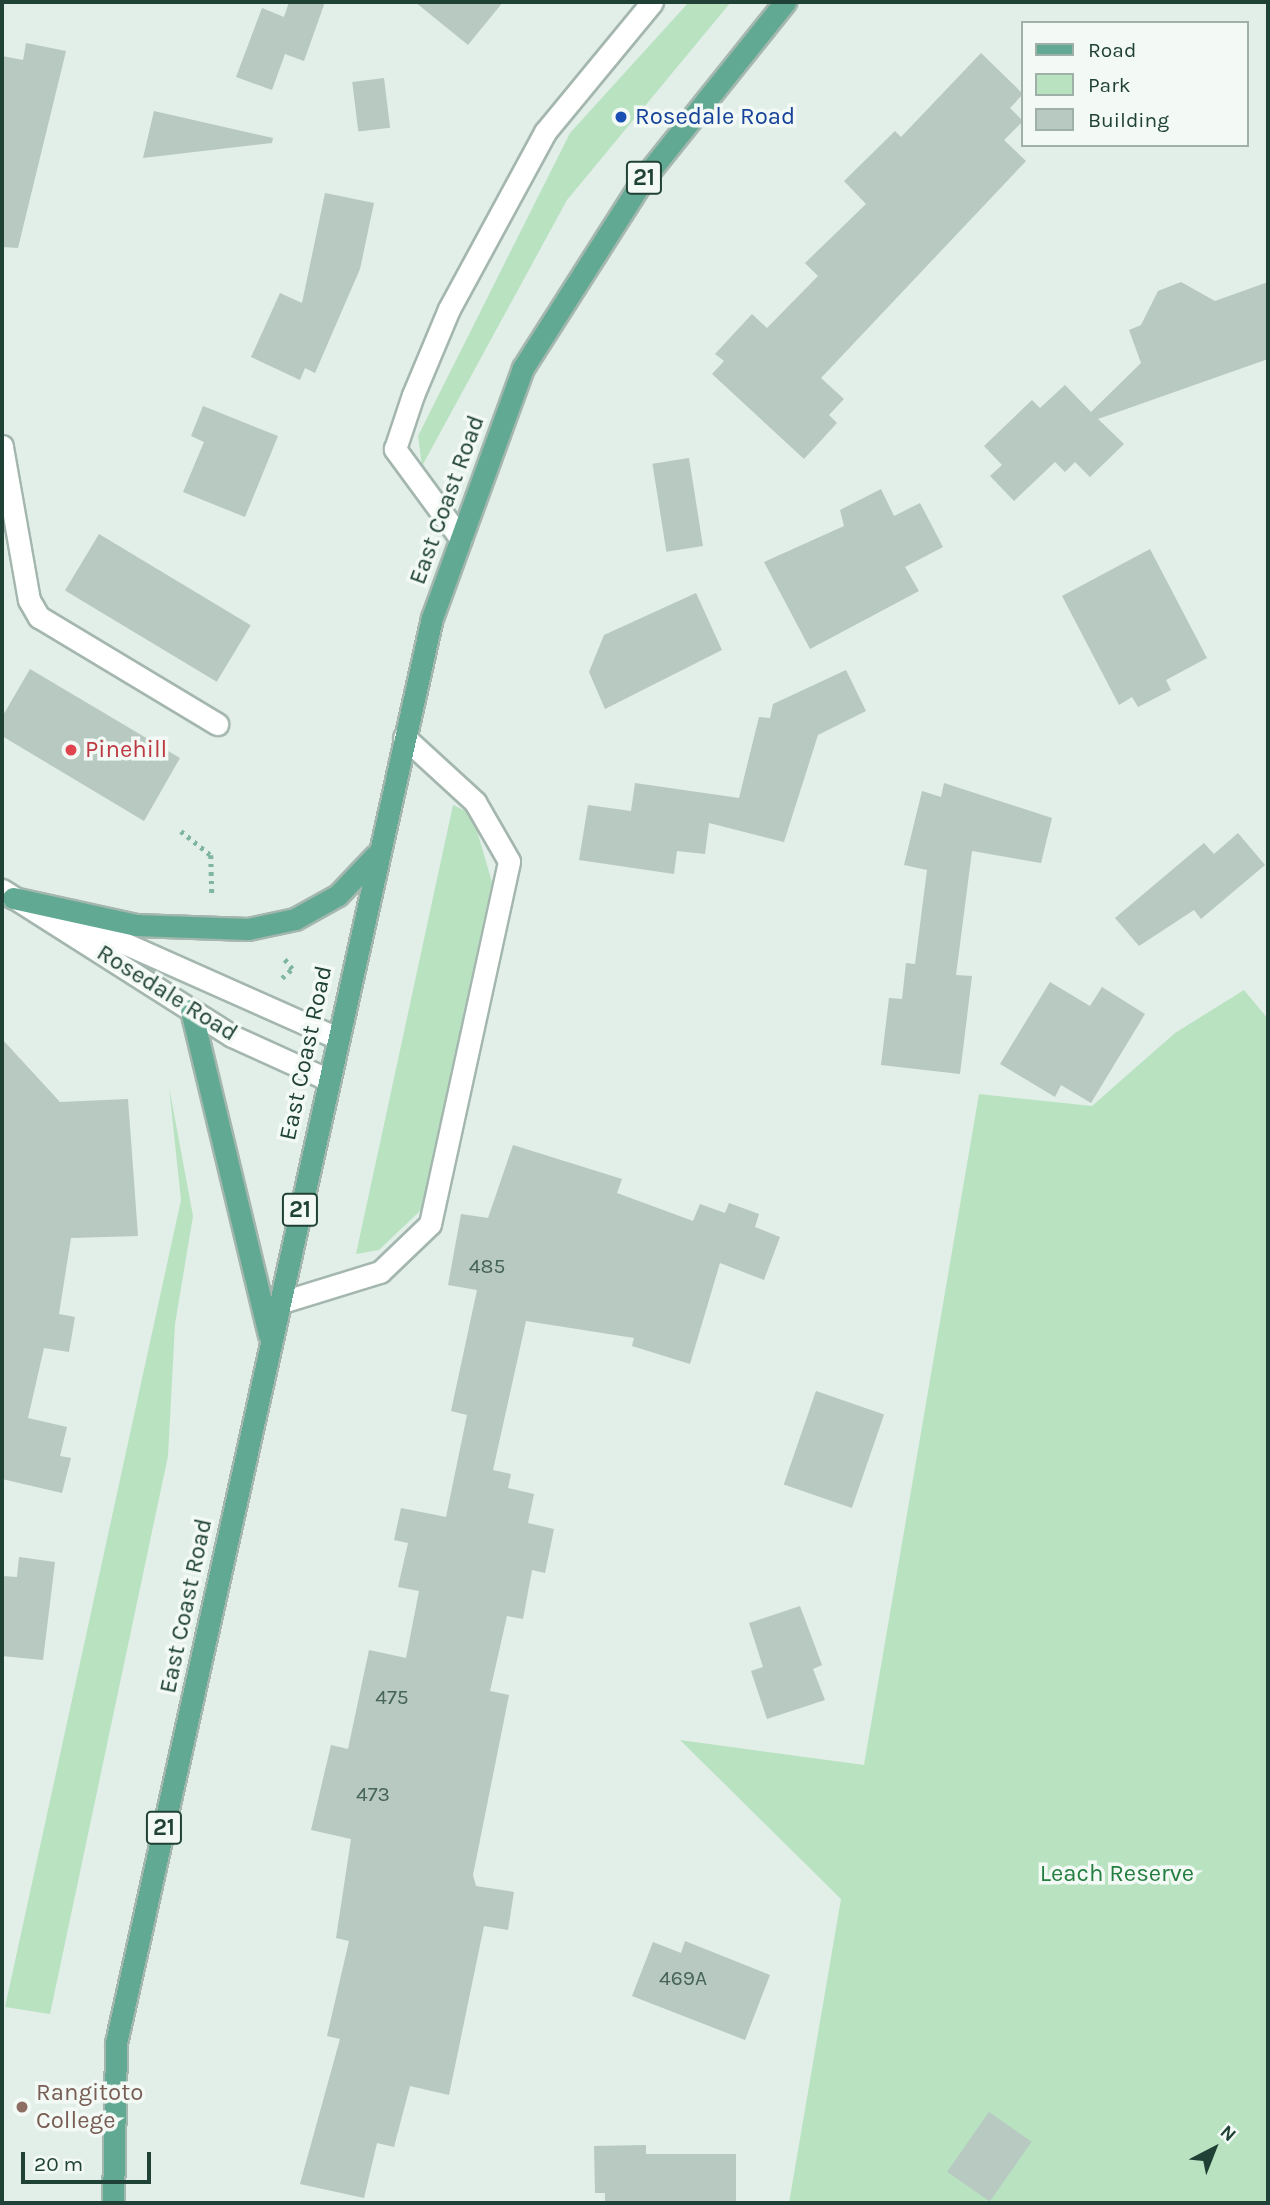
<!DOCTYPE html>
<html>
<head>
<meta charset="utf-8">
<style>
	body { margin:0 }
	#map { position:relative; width:1270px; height:2205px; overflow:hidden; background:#e2eee8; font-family:Karla,sans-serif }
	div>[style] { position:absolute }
	.green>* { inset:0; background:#b9e2c1 }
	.building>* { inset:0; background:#b7c9c1; transform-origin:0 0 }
	.path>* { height:4.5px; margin-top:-2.25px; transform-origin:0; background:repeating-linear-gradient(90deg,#7fb6a1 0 3.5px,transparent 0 8.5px) }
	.roads { filter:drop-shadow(2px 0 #a4b7af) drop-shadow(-2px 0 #a4b7af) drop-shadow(0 2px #a4b7af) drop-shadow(0 -2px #a4b7af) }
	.lane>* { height:21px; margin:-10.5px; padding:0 10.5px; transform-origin:10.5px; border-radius:10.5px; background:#fff }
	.street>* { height:21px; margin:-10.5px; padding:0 10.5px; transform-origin:10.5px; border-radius:10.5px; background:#fff }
	.secondary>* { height:21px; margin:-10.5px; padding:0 10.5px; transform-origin:10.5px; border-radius:10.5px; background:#fff }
	.primary>* { height:21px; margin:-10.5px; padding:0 10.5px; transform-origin:10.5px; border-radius:10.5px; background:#61a992 }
	.dots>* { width:19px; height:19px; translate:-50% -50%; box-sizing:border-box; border:4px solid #f3faf6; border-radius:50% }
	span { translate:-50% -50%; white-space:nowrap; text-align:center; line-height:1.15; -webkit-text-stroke:7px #f3faf6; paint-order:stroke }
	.number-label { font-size:21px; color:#466459 }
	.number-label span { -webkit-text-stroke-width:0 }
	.shield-label span { padding:2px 5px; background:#f3faf6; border:2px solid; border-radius:5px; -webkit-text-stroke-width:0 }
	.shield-label { font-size:23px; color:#204236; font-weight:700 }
	.transit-label { font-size:24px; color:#164399 }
	.left { translate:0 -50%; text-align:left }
	.street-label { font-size:24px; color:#204236 }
	.health-label { font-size:24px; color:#be3a42 }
	.park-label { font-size:24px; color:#257e41 }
	.education-label { font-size:24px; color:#785e54 }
	.frame { position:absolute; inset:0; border:4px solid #204236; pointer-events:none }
	.legend { position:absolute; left:1021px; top:21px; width:228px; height:126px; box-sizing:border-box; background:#f3faf6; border:2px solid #9fb0a9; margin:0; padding:9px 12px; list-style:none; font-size:21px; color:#204236 }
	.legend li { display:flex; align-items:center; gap:14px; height:35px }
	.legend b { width:35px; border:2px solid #9fb0a9 }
	.north { position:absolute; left:1179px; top:2114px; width:70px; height:70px; -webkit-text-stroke:5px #f3faf6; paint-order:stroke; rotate:42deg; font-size:19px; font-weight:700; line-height:28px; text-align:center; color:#204236 }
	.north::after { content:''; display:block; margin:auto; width:24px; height:32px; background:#204236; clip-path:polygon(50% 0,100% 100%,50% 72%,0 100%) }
	.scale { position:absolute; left:21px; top:2152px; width:130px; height:32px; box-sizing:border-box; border:4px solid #204236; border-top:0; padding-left:9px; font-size:21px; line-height:24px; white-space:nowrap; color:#204236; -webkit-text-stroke:5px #f3faf6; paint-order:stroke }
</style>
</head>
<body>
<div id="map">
	<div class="green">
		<i style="clip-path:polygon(689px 2px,731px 2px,567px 200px,422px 466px,418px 436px,570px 133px)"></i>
		<i style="clip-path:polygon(453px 805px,472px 814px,492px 882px,421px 1210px,379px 1250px,356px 1254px)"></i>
		<i style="clip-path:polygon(1244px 990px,1268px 1019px,1268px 2203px,789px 2203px,841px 1899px,680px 1740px,864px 1765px,979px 1094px,1092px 1106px,1175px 1033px)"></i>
		<i style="clip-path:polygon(169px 1087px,193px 1216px,175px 1324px,168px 1456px,50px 2014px,5px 2007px,181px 1200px)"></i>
	</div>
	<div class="building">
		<i style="clip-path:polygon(289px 2px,325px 2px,304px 61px,285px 54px,272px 90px,236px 77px,262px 8px,284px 17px)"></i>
		<i style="clip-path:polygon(415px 2px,503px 2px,468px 45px)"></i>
		<i style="clip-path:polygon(26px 43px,66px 51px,18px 248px,2px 247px,2px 56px,23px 60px)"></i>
		<i style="clip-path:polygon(981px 53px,1023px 94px,1010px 108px,1023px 121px,1004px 140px,1026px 161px,821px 378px,844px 399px,829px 415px,837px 423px,804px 459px,712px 374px,724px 361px,715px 354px,752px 314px,767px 328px,818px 276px,805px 263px,866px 204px,844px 181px,895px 131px,901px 137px)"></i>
		<i style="left:384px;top:78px;width:50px;height:32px;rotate:83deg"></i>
		<i style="clip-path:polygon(154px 111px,273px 138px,272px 143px,143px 158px)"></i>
		<i style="clip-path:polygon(325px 193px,374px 203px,360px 269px,315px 373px,305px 368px,300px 380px,251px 357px,280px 293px,302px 303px)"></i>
		<i style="clip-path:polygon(1181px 282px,1215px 301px,1268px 282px,1268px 359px,1098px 419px,1124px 444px,1090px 477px,1075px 462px,1065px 472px,1055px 462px,1014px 501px,990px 476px,1002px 465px,984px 446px,1032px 400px,1040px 408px,1065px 385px,1091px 412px,1141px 363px,1129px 330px,1141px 325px,1158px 291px)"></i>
		<i style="clip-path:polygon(203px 406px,278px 436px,245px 517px,183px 492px,204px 442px,191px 436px)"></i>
		<i style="left:689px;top:458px;width:89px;height:37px;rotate:81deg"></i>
		<i style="clip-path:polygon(881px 489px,894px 516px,920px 503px,943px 547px,905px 567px,919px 591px,810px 649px,764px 562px,844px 526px,840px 510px)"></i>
		<i style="left:99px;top:534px;width:177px;height:66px;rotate:31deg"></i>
		<i style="clip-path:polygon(1150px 549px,1207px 658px,1166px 680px,1171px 690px,1138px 707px,1132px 697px,1119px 705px,1062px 596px)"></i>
		<i style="clip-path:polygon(696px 593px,722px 650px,605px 709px,589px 672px,604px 635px)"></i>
		<i style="clip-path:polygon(30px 669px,180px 758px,144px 821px,2px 736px,2px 717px)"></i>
		<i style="clip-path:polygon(846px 670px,866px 711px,818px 735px,784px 842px,709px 823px,705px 854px,677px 851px,674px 874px,579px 860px,588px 805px,631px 811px,635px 783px,739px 798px,759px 717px,770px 718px,773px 704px)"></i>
		<i style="clip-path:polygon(944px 783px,1052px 818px,1041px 863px,972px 851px,956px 975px,972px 976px,960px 1074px,881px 1065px,889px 998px,902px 999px,906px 963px,915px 964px,927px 870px,904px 865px,922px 791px,941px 797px)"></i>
		<i style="clip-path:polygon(1238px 833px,1265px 865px,1201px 919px,1194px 910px,1139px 946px,1115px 918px,1204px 843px,1214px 854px)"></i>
		<i style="clip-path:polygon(1050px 982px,1090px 1006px,1102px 987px,1145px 1014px,1091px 1103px,1061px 1085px,1055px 1097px,1000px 1064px)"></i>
		<i style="clip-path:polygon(2px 1039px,60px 1102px,128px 1099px,138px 1236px,71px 1238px,59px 1314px,75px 1317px,69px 1352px,44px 1348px,28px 1418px,67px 1427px,60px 1456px,71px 1458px,62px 1493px,2px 1479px)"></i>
		<i style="clip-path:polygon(513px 1145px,622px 1179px,617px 1193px,693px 1221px,700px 1204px,725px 1213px,729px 1203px,759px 1214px,755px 1227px,780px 1237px,764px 1280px,720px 1263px,690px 1364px,632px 1346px,634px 1338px,526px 1321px,493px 1470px,511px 1474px,508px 1488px,534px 1494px,528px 1523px,554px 1529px,545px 1573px,532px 1570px,523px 1619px,507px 1616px,490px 1691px,509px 1695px,473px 1875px,476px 1886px,514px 1892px,508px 1930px,484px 1926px,449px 2095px,410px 2086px,394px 2147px,377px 2143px,364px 2198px,300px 2184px,340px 2039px,327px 2036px,349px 1941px,336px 1938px,351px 1839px,311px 1830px,331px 1745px,348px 1749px,369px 1650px,406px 1658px,419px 1591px,398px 1587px,408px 1543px,394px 1540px,401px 1508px,446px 1517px,467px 1415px,451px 1411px,477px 1290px,448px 1285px,461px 1214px,488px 1218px)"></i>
		<i style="left:816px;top:1391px;width:72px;height:99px;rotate:19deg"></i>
		<i style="clip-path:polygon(19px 1557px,55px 1562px,43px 1660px,2px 1656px,2px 1576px,17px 1577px)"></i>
		<i style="clip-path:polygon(800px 1606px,822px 1665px,813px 1669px,825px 1700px,767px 1719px,751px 1671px,763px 1667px,749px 1623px)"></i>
		<i style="clip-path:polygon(685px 1941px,770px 1975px,745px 2040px,632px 1996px,653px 1942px,681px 1953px)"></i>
		<i style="left:989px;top:2112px;width:52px;height:73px;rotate:35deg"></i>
		<i style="clip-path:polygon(646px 2145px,646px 2154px,736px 2154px,736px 2203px,605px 2203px,605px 2193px,595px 2193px,594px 2146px)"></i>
	</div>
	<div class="path">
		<i style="left:181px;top:831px;width:38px;rotate:39deg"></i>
		<i style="left:211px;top:855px;width:41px;rotate:88.6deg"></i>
		<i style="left:282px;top:978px;width:13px;rotate:-42deg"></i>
		<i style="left:292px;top:969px;width:16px;rotate:-128deg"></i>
	</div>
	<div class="roads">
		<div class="lane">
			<i style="left:2px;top:447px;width:155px;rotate:80deg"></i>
			<i style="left:29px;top:600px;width:20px;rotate:60deg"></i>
			<i style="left:39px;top:617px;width:208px;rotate:31deg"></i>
			<i style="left:461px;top:539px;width:112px;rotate:-126.3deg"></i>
			<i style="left:395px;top:449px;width:57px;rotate:-71.6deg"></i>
			<i style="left:413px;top:395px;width:93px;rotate:-67.3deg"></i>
			<i style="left:449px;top:309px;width:201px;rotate:-61.5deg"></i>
			<i style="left:545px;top:132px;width:168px;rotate:-50.5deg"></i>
			<i style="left:279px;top:1303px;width:106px;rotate:-17.1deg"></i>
			<i style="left:380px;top:1272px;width:69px;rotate:-43.8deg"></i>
			<i style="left:430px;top:1224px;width:371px;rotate:-77.7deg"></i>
			<i style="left:509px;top:861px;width:68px;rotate:-120deg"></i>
			<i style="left:475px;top:802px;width:96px;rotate:-137.5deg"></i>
		</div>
		<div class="street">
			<i style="left:2px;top:446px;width:1px;rotate:90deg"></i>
		</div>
		<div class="secondary">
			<i style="left:2px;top:890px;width:272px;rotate:32.4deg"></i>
			<i style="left:232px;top:1036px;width:104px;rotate:24.4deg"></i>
			<i style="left:61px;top:915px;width:300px;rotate:24deg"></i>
		</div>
		<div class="primary">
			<i style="left:13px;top:898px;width:126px;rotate:12.4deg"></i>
			<i style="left:136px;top:925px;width:112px;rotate:2deg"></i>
			<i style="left:248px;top:929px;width:48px;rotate:-12deg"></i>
			<i style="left:295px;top:919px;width:49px;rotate:-29.2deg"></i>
			<i style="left:338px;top:895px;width:54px;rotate:-46.5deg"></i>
			<i style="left:191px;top:1010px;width:334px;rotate:76.5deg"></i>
			<i style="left:113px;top:2203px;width:160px;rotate:-88.9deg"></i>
			<i style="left:116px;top:2043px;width:1460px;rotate:-77.5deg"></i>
			<i style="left:432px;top:618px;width:266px;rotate:-70deg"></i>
			<i style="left:523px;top:368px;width:225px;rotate:-57.5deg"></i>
			<i style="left:644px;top:178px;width:226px;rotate:-51.3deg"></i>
		</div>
	</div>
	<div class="dots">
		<i style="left:621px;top:117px;background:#1a4fb4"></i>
		<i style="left:71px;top:750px;background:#e0444e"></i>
		<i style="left:22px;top:2107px;background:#8d6e63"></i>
	</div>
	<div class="number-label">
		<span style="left:487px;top:1266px">485</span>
		<span style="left:392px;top:1697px">475</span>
		<span style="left:373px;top:1794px">473</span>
		<span style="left:683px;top:1978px">469A</span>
	</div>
	<div class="shield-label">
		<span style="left:644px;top:178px">21</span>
		<span style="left:300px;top:1210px">21</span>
		<span style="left:164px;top:1828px">21</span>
	</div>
	<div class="transit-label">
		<span class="left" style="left:635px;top:117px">Rosedale Road</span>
	</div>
	<div class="street-label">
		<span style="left:447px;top:500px;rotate:-70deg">East Coast Road</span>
		<span style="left:167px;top:993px;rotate:32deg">Rosedale Road</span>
		<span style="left:306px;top:1053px;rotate:-78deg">East Coast Road</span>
		<span style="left:186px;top:1606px;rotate:-78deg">East Coast Road</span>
	</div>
	<div class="health-label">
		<span class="left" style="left:85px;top:750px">Pinehill</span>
	</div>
	<div class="park-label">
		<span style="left:1117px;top:1874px">Leach Reserve</span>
	</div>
	<div class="education-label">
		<span class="left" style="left:36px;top:2107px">Rangitoto<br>College</span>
	</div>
	<div class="frame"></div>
	<ul class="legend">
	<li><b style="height:9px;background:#61a992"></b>Road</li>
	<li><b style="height:19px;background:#b9e2c1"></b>Park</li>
	<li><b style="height:19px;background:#b7c9c1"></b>Building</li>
	</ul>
	<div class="north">N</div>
	<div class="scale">20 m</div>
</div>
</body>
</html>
